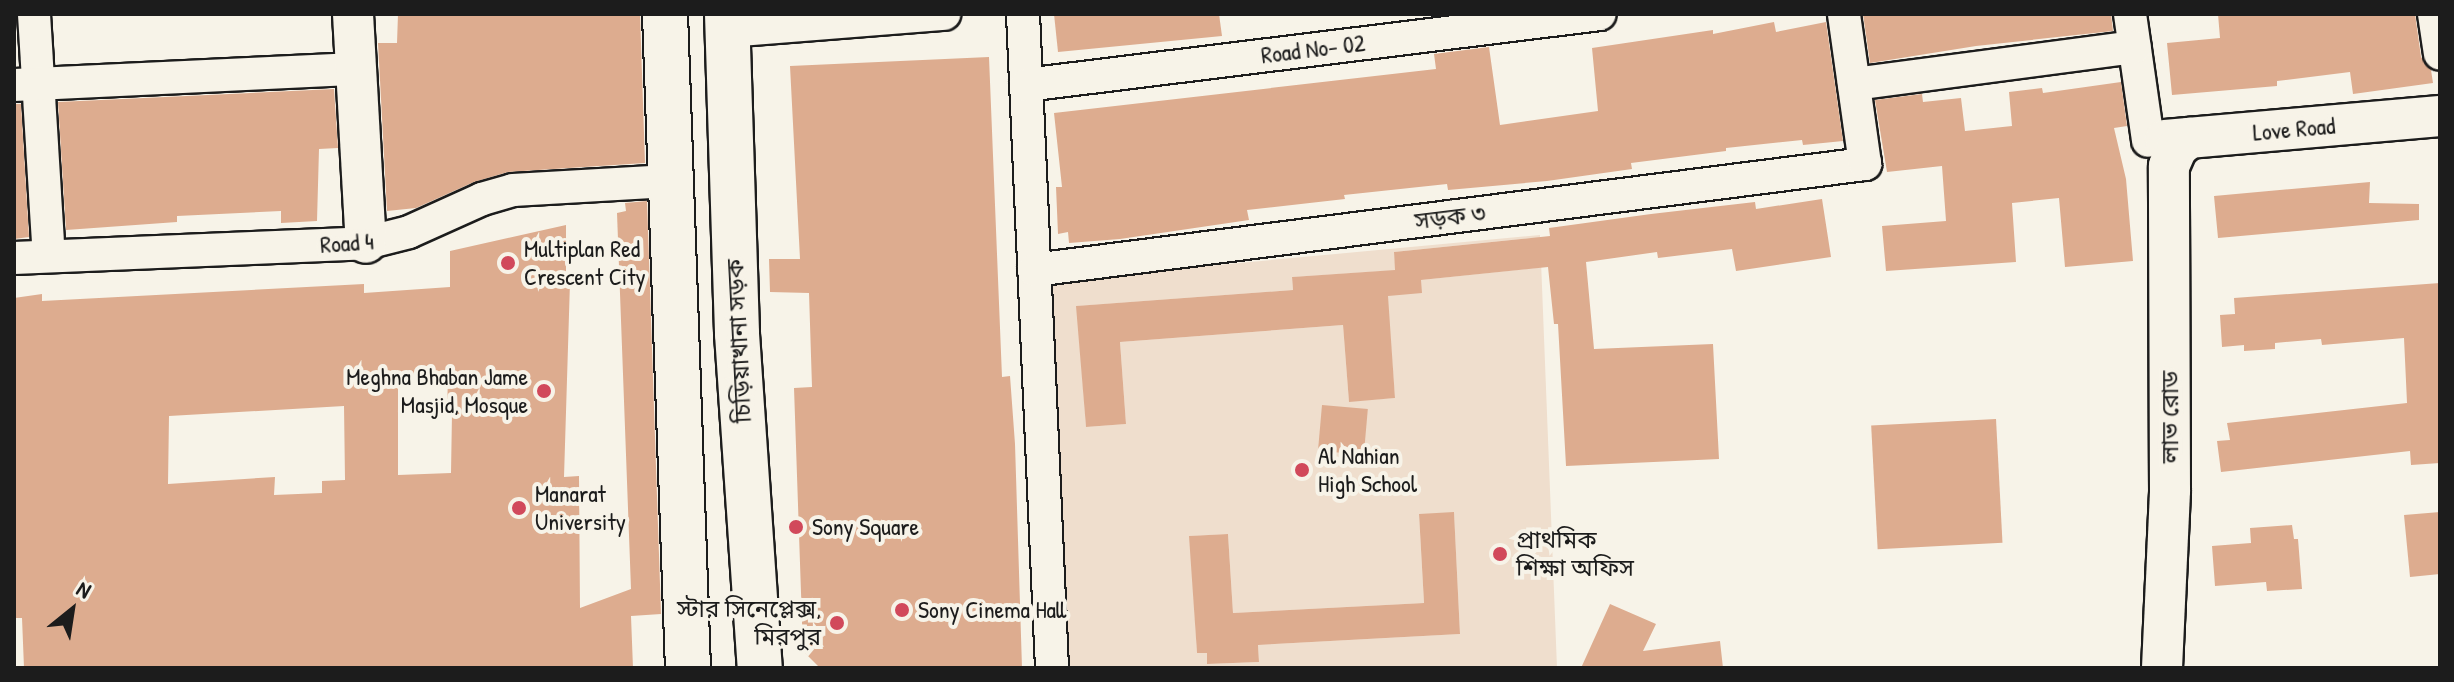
<!DOCTYPE html>
<html>
<head>
<meta charset="utf-8">
<style>
	body { margin:0 }
	#map { position:relative; width:2454px; height:682px; overflow:hidden; background:#f7f3e8; font-family:"Patrick Hand","Noto Sans Bengali",sans-serif }
	div>[style] { position:absolute }
	.built>* { inset:0; background:#efdecd }
	.building>* { inset:0; background:#ddac8f; transform-origin:0 0 }
	.roads { filter:drop-shadow(2px 0 #1c1c1c) drop-shadow(-2px 0 #1c1c1c) drop-shadow(0 2px #1c1c1c) drop-shadow(0 -2px #1c1c1c) }
	.minor>* { height:32px; margin:-16px; padding:0 16px; transform-origin:16px; border-radius:16px; background:#f7f3e8 }
	.tertiary>* { height:40px; margin:-20px; padding:0 20px; transform-origin:20px; border-radius:20px; background:#f7f3e8 }
	.secondary>* { height:44px; margin:-22px; padding:0 22px; transform-origin:22px; border-radius:22px; background:#f7f3e8 }
	.dots>* { width:22px; height:22px; translate:-50% -50%; box-sizing:border-box; border:4px solid #f7f3e8; border-radius:50% }
	span { translate:-50% -50%; white-space:nowrap; text-align:center; line-height:1.15; -webkit-text-stroke:8px #f7f3e8; paint-order:stroke }
	.street-label { font-size:24px; color:#1c1c1c }
	.poi-label { font-size:24px; color:#1c1c1c }
	.left { translate:0 -50%; text-align:left }
	.right { translate:-100% -50%; text-align:right }
	.frame { position:absolute; inset:0; border:16px solid #1c1c1c; pointer-events:none }
	.north { position:absolute; left:32px; top:570px; width:80px; height:80px; -webkit-text-stroke:6px #f7f3e8; paint-order:stroke; rotate:30deg; font-size:22px; font-weight:700; line-height:32px; text-align:center; color:#1c1c1c }
	.north::after { content:''; display:block; margin:auto; width:28px; height:36px; background:#1c1c1c; clip-path:polygon(50% 0,100% 100%,50% 72%,0 100%) }
</style>
</head>
<body>
<div id="map">
	<div class="built">
		<i style="clip-path:polygon(evenodd,1540px 235px,1557px 668px,1065px 668px,1045px 281px,1540px 235px,1532px 238px,1536px 268px,1421px 280px,1398px 295px,1394px 252px,1532px 238px,1540px 235px,1385px 271px,1395px 398px,1349px 401px,1343px 325px,1120px 342px,1126px 424px,1086px 427px,1077px 306px,1293px 290px,1292px 277px,1385px 271px,1540px 235px,1454px 513px,1460px 634px,1258px 645px,1259px 662px,1208px 664px,1207px 653px,1197px 653px,1190px 536px,1228px 534px,1233px 613px,1424px 603px,1419px 515px,1454px 513px)"></i>
	</div>
	<div class="building">
		<i style="clip-path:polygon(398px 14px,640px 14px,645px 163px,508px 172px,474px 182px,416px 208px,387px 211px,378px 43px,397px 43px)"></i>
		<i style="clip-path:polygon(1054px 14px,1219px 14px,1222px 36px,1058px 52px)"></i>
		<i style="clip-path:polygon(1863px 14px,2111px 14px,2113px 31px,1976px 46px,1870px 63px)"></i>
		<i style="clip-path:polygon(2218px 14px,2415px 14px,2421px 57px,2431px 70px,2433px 83px,2353px 94px,2350px 72px,2277px 81px,2277px 86px,2172px 95px,2167px 43px,2220px 38px)"></i>
		<i style="clip-path:polygon(1774px 22px,1776px 32px,1826px 22px,1843px 141px,1803px 145px,1802px 140px,1726px 148px,1726px 151px,1631px 163px,1632px 169px,1547px 181px,1448px 190px,1447px 184px,1344px 195px,1345px 199px,1247px 210px,1249px 220px,1120px 239px,1069px 243px,1068px 232px,1058px 234px,1056px 187px,1062px 187px,1054px 113px,1436px 69px,1434px 54px,1489px 47px,1500px 125px,1598px 111px,1592px 48px,1713px 30px,1713px 34px)"></i>
		<i style="clip-path:polygon(989px 57px,1002px 377px,1010px 376px,1015px 444px,1022px 668px,820px 668px,803px 651px,794px 388px,812px 387px,809px 293px,770px 292px,769px 259px,800px 259px,790px 66px)"></i>
		<i style="clip-path:polygon(2121px 82px,2127px 126px,2114px 128px,2126px 179px,2133px 261px,2065px 267px,2059px 198px,2012px 203px,2016px 262px,1886px 271px,1882px 226px,1946px 221px,1942px 166px,1887px 172px,1875px 100px,1922px 94px,1923px 102px,1961px 98px,1965px 131px,2012px 126px,2009px 92px,2042px 88px,2043px 93px)"></i>
		<i style="clip-path:polygon(334px 89px,338px 148px,319px 149px,317px 221px,281px 223px,281px 211px,177px 216px,177px 222px,66px 230px,58px 102px)"></i>
		<i style="clip-path:polygon(14px 104px,21px 104px,29px 237px,14px 239px)"></i>
		<i style="clip-path:polygon(2370px 182px,2369px 203px,2419px 204px,2419px 220px,2218px 238px,2214px 196px)"></i>
		<i style="clip-path:polygon(1822px 199px,1831px 257px,1736px 271px,1732px 249px,1658px 258px,1657px 252px,1586px 262px,1594px 349px,1713px 344px,1719px 459px,1566px 466px,1558px 324px,1554px 324px,1548px 267px,1421px 280px,1422px 293px,1388px 296px,1395px 398px,1349px 402px,1343px 325px,1120px 342px,1126px 424px,1086px 427px,1076px 306px,1293px 290px,1292px 277px,1395px 270px,1394px 252px,1550px 236px,1549px 228px,1651px 214px,1755px 202px,1756px 209px)"></i>
		<i style="clip-path:polygon(evenodd,647px 201px,661px 614px,631px 616px,633px 668px,24px 668px,22px 618px,15px 618px,14px 298px,42px 294px,42px 301px,364px 284px,364px 293px,450px 287px,450px 251px,566px 225px,566px 282px,570px 282px,564px 477px,579px 476px,580px 608px,631px 589px,617px 213px,626px 211px,625px 203px,647px 201px,448px 375px,447px 413px,452px 413px,451px 473px,398px 475px,398px 379px,448px 375px,647px 201px,344px 406px,345px 480px,322px 481px,322px 493px,274px 495px,275px 477px,168px 484px,169px 416px,344px 406px)"></i>
		<i style="clip-path:polygon(2440px 283px,2440px 463px,2411px 465px,2410px 451px,2221px 472px,2217px 441px,2230px 440px,2227px 423px,2407px 403px,2404px 338px,2322px 345px,2321px 339px,2275px 343px,2275px 349px,2244px 351px,2244px 345px,2222px 347px,2220px 315px,2235px 314px,2234px 298px)"></i>
		<i style="left:1322px;top:405px;width:46px;height:46px;rotate:5deg"></i>
		<i style="left:1996px;top:419px;width:124px;height:125px;rotate:87deg"></i>
		<i style="clip-path:polygon(1454px 512px,1460px 634px,1258px 645px,1259px 662px,1207px 664px,1207px 653px,1197px 653px,1189px 536px,1228px 534px,1233px 613px,1424px 603px,1419px 514px)"></i>
		<i style="clip-path:polygon(2440px 512px,2440px 574px,2410px 577px,2404px 515px)"></i>
		<i style="clip-path:polygon(2292px 525px,2294px 539px,2298px 539px,2302px 589px,2267px 591px,2266px 582px,2215px 586px,2212px 546px,2251px 543px,2250px 528px)"></i>
		<i style="clip-path:polygon(1610px 604px,1656px 624px,1643px 651px,1720px 641px,1723px 668px,1581px 668px)"></i>
	</div>
	<div class="roads">
		<div class="minor">
			<i style="left:34px;top:14px;width:242px;rotate:86.5deg"></i>
			<i style="left:1023px;top:14px;width:655px;rotate:87.46deg"></i>
			<i style="left:2130px;top:14px;width:128px;rotate:81.9deg"></i>
			<i style="left:2434px;top:14px;width:40px;rotate:81.5deg"></i>
			<i style="left:727px;top:31px;width:218px;rotate:-4.5deg"></i>
			<i style="left:1854px;top:84px;width:283px;rotate:-7.5deg"></i>
			<i style="left:14px;top:85px;width:342px;rotate:-2.7deg"></i>
			<i style="left:1026px;top:85px;width:578px;rotate:-7.05deg"></i>
			<i style="left:14px;top:258px;width:352px;rotate:-2.4deg"></i>
			<i style="left:366px;top:243px;width:44px;rotate:-14.3deg"></i>
			<i style="left:409px;top:232px;width:80px;rotate:-24.3deg"></i>
			<i style="left:482px;top:199px;width:32px;rotate:-16deg"></i>
			<i style="left:513px;top:190px;width:156px;rotate:-3.3deg"></i>
			<i style="left:1034px;top:270px;width:838px;rotate:-7.27deg"></i>
			<i style="left:1865px;top:164px;width:151px;rotate:-98deg"></i>
		</div>
		<div class="tertiary">
			<i style="left:353px;top:14px;width:229px;rotate:86.8deg"></i>
			<i style="left:2165px;top:140px;width:276px;rotate:-5deg"></i>
			<i style="left:2162px;top:668px;width:178px;rotate:-87.4deg"></i>
			<i style="left:2170px;top:490px;width:324px;rotate:-90.2deg"></i>
			<i style="left:2169px;top:166px;width:20px;rotate:-66deg"></i>
			<i style="left:2177px;top:148px;width:16px;rotate:-40deg"></i>
		</div>
		<div class="secondary">
			<i style="left:665px;top:14px;width:654px;rotate:87.99deg"></i>
			<i style="left:727px;top:14px;width:320px;rotate:88.2deg"></i>
			<i style="left:737px;top:334px;width:335px;rotate:86.1deg"></i>
		</div>
	</div>
	<div class="dots">
		<i style="left:508px;top:263px;background:#d1495b"></i>
		<i style="left:544px;top:391px;background:#d1495b"></i>
		<i style="left:1302px;top:470px;background:#d1495b"></i>
		<i style="left:519px;top:508px;background:#d1495b"></i>
		<i style="left:796px;top:527px;background:#d1495b"></i>
		<i style="left:1500px;top:554px;background:#d1495b"></i>
		<i style="left:902px;top:610px;background:#d1495b"></i>
		<i style="left:837px;top:623px;background:#d1495b"></i>
	</div>
	<div class="street-label">
		<span style="left:1313px;top:49px;rotate:-7deg">Road No- 02</span>
		<span style="left:2294px;top:129px;rotate:-5deg">Love Road</span>
		<span style="left:1450px;top:217px;rotate:-7deg">সড়ক ৩</span>
		<span style="left:347px;top:243px;rotate:-4deg">Road 4</span>
		<span style="left:739px;top:341px;rotate:-93deg">চিড়িয়াখানা সড়ক</span>
		<span style="left:2170px;top:417px;rotate:-90deg">লাভ রোড</span>
	</div>
	<div class="poi-label">
		<span class="left" style="left:524px;top:263px">Multiplan Red<br>Crescent City</span>
		<span class="right" style="left:528px;top:391px">Meghna Bhaban Jame<br>Masjid, Mosque</span>
		<span class="left" style="left:1318px;top:470px">Al Nahian<br>High School</span>
		<span class="left" style="left:535px;top:508px">Manarat<br>University</span>
		<span class="left" style="left:812px;top:527px">Sony Square</span>
		<span class="left" style="left:1516px;top:554px">প্রাথমিক<br>শিক্ষা অফিস</span>
		<span class="right" style="left:821px;top:623px">স্টার সিনেপ্লেক্স,<br>মিরপুর</span>
		<span class="left" style="left:918px;top:610px">Sony Cinema Hall</span>
	</div>
	<div class="frame"></div>
	<div class="north">N</div>
</div>
</body>
</html>
